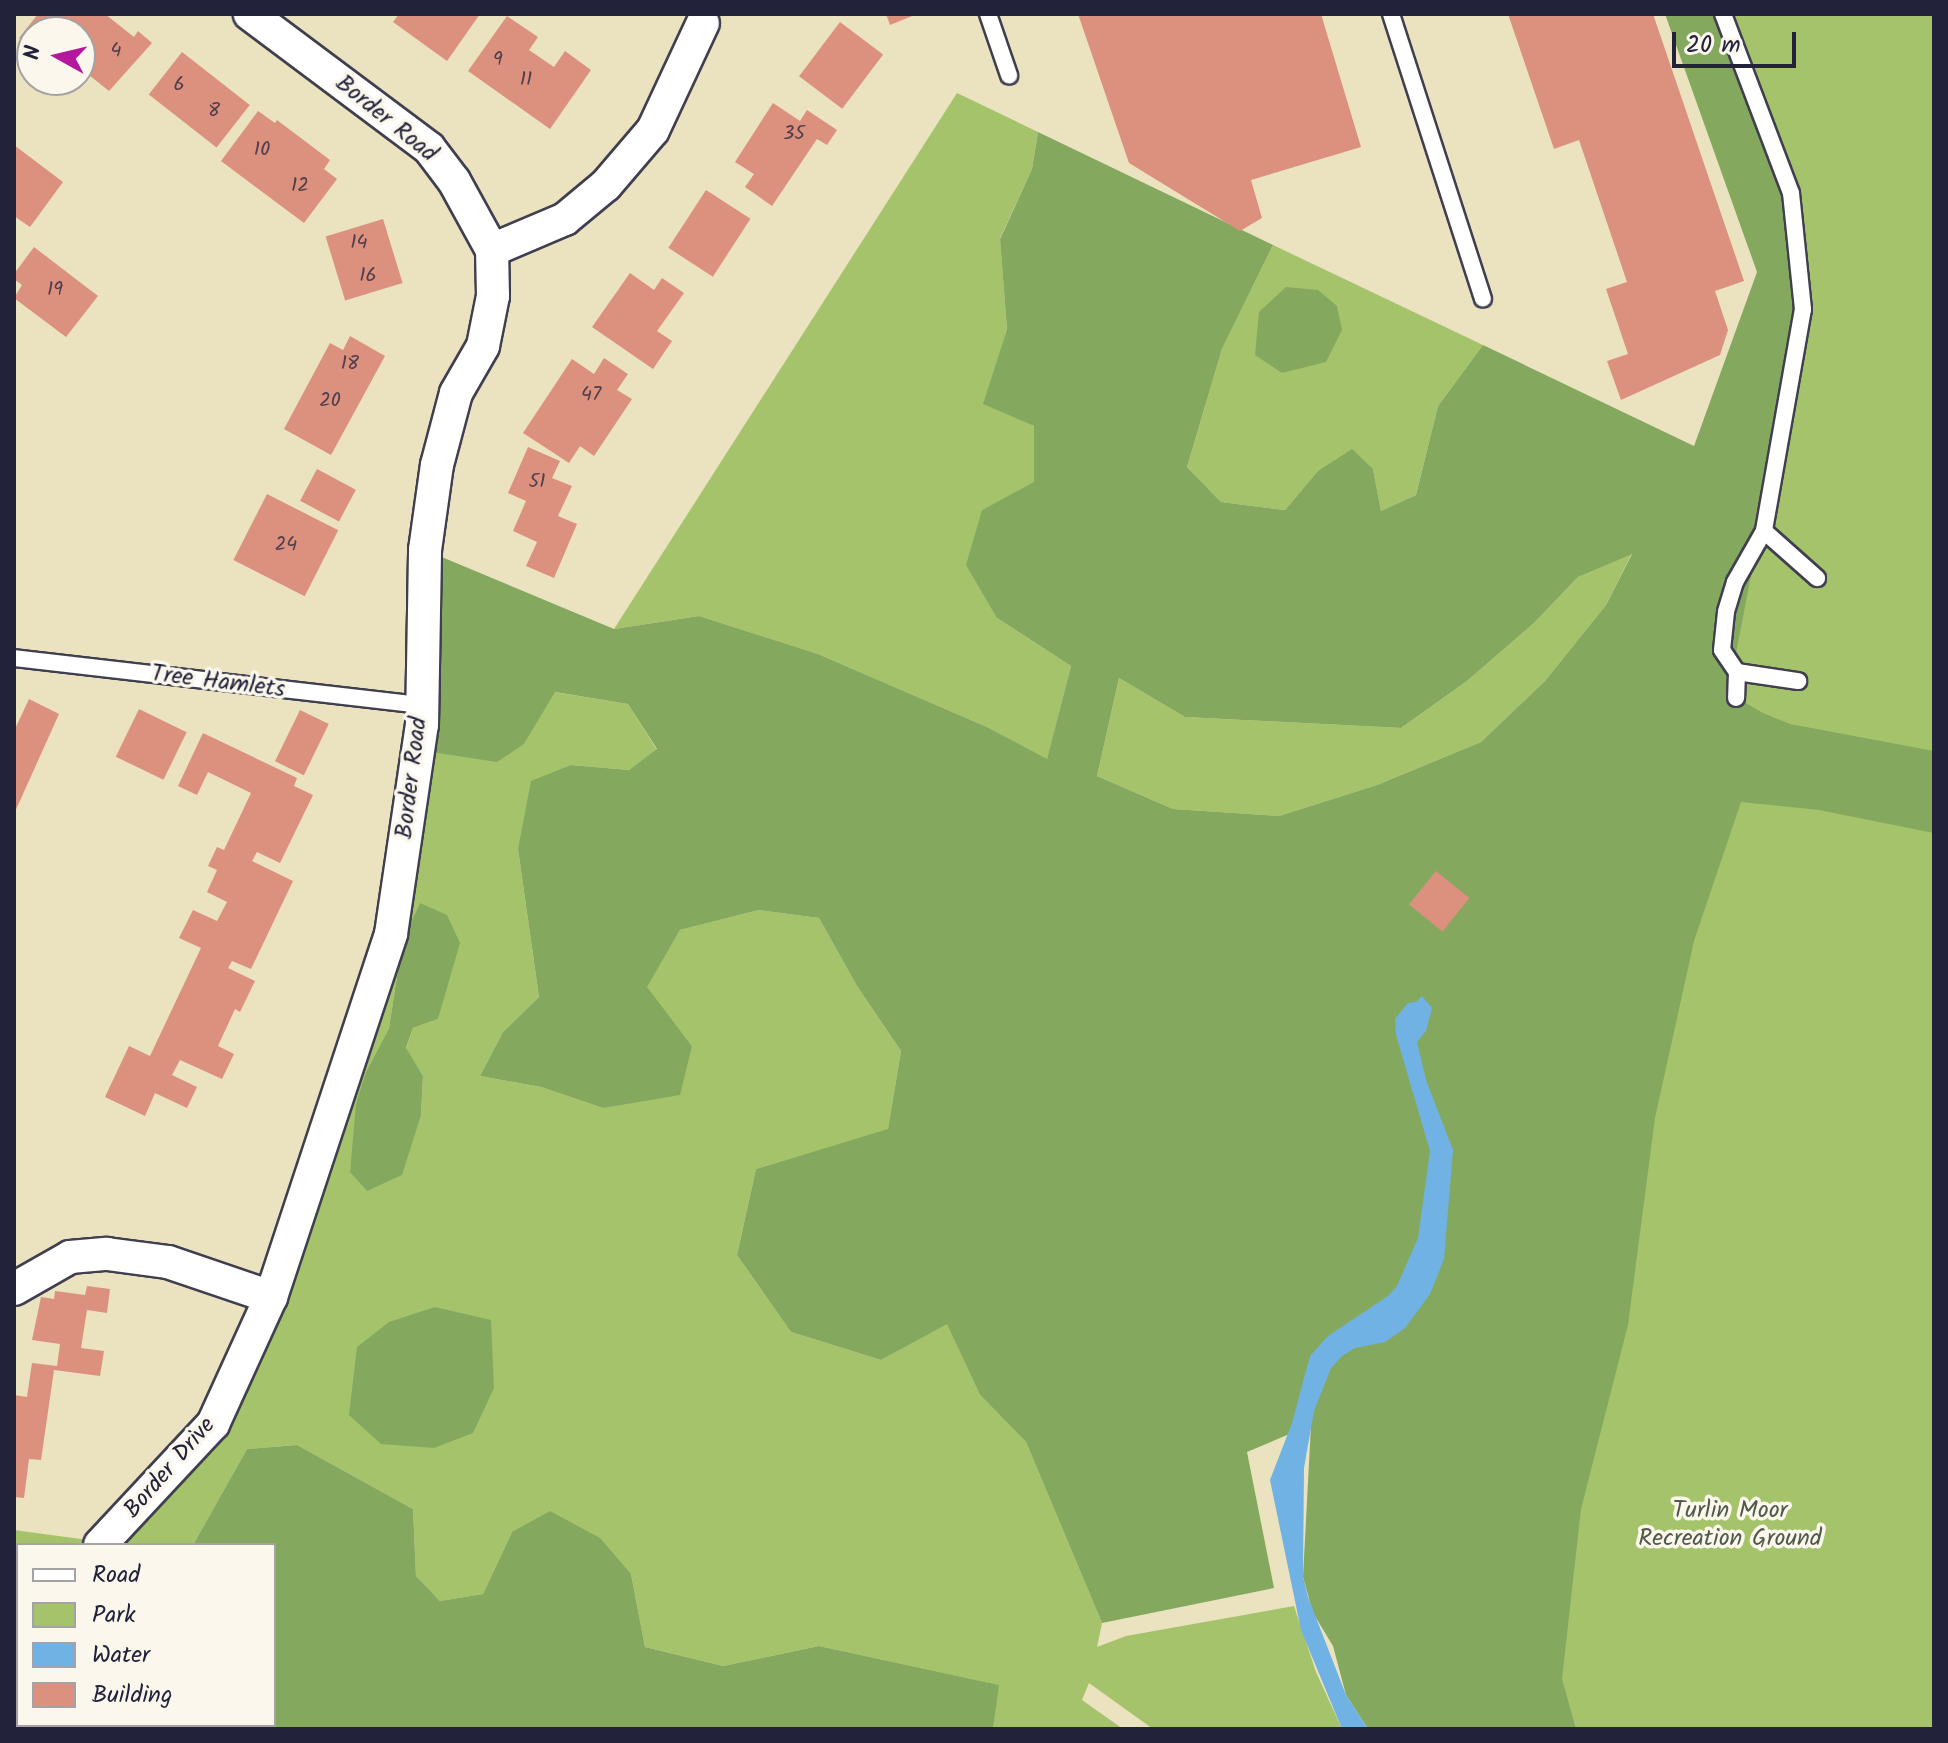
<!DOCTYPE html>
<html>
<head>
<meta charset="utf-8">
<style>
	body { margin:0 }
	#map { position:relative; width:1948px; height:1743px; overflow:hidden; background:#ebe2c0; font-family:Kalam,sans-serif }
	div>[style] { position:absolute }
	.green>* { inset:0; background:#a5c36a }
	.forest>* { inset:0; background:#84a95e }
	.water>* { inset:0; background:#71b2e5 }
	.building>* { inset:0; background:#dc917e; transform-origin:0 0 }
	.roads { filter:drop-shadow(2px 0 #403f4f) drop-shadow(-2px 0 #403f4f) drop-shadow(0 2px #403f4f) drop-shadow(0 -2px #403f4f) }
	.service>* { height:16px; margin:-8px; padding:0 8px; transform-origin:8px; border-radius:8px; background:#fff }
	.minor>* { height:32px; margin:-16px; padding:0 16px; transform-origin:16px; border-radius:16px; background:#fff }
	span { translate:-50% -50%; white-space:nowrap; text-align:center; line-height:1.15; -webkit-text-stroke:7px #fbf7ec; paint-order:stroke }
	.number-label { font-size:20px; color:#503e4c }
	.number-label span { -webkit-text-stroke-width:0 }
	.street-label { font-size:24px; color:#22223b }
	.park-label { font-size:24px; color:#505a4b }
	.frame { position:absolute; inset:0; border:16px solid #22223b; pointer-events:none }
	.legend { position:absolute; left:16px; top:1543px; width:260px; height:184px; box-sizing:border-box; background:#fbf7ec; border:2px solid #a4a2a5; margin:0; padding:10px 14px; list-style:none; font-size:24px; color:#22223b }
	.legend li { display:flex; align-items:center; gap:16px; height:40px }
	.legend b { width:40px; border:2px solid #a4a2a5 }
	.north { position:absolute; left:16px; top:16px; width:80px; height:80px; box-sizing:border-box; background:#fbf7ec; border:2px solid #a4a2a5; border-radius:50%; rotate:278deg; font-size:22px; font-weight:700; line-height:32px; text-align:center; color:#22223b }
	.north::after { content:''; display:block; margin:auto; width:28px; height:36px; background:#b5179e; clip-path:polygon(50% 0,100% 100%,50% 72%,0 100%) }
	.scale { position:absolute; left:1672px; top:32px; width:124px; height:36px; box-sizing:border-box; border:4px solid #22223b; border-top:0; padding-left:10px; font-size:24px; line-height:28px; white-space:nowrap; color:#22223b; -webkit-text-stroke:6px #fbf7ec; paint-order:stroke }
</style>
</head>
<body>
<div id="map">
	<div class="green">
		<i style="clip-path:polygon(1723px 14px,1934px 14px,1934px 1729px,1512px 1729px,1803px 309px)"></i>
		<i style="clip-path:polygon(957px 93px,1038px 132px,1032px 169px,1000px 238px,1007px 329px,984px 403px,1034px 426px,1034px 483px,982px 510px,997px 618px,1071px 666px,1047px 760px,987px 727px,818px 654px,699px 616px,614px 629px)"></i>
		<i style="clip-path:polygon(1273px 245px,1483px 345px,1438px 406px,1416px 495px,1381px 511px,1373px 469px,1318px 471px,1285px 510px,1221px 502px,1187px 467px,1222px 349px)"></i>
		<i style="clip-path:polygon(1632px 553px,1606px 605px,1545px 681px,1481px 742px,1377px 785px,1279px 816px,1173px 809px,1097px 776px,1119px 678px,1185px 717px,1401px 728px,1467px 681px,1534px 623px,1578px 577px)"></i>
		<i style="clip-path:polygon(evenodd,554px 692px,628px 704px,657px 750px,629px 770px,571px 765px,518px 849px,539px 997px,503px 1032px,480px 1076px,541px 1087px,603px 1108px,692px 1046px,646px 987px,680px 930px,759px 910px,819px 918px,857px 986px,901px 1051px,888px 1130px,756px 1169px,737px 1255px,791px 1332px,881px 1360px,947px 1323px,980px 1395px,1026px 1442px,1102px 1623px,1097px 1647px,1126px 1636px,1294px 1606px,1316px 1672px,1342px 1729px,1153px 1729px,1089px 1683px,1082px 1700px,1123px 1729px,993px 1729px,998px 1685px,819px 1646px,723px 1666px,645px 1647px,631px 1574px,512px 1532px,483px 1594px,440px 1601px,416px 1576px,413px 1509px,297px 1445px,247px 1449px,193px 1545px,18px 1545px,18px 1641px,14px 1643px,14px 1530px,103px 1542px,213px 1424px,391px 934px,418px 750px,524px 744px,554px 692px,420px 903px,445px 990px,438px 1019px,413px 1028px,406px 1049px,423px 1076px,421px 1115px,350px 1171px,366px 1072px,389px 1028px,403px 938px,420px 903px)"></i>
	</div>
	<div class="forest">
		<i style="clip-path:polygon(evenodd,1665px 14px,1723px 14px,1791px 193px,1803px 309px,1729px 689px,1737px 698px,1763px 713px,1790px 724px,1934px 751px,1934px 833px,1819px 810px,1741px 802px,1694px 941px,1655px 1118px,1628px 1325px,1581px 1509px,1562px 1679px,1576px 1729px,1368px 1729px,1346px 1695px,1333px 1646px,1313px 1613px,1303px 1577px,1311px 1425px,1247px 1452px,1274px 1588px,1102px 1623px,1026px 1442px,980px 1395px,947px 1324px,881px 1360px,791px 1332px,737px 1255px,756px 1169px,888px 1129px,901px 1051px,857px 986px,819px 918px,759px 910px,680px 930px,647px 987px,692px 1046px,680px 1095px,603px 1108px,541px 1087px,480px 1076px,503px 1032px,539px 997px,518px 849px,531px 781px,571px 765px,629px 770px,657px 749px,628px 704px,555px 692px,524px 744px,497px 762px,418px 750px,425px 550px,614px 629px,699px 616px,818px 654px,987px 727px,1047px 759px,1071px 666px,997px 618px,966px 565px,982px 510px,1034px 482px,1034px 426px,983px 404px,1007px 329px,1000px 239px,1032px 169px,1038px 132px,1273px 245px,1222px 349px,1187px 467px,1221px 502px,1285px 510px,1318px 471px,1352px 449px,1373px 469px,1381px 511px,1416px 495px,1438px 406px,1483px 345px,1694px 446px,1757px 272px,1665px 14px,1632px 554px,1606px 605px,1545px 681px,1481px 742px,1377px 785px,1279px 816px,1173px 809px,1097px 776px,1119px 678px,1185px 717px,1401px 728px,1467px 681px,1534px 623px,1578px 577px,1632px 554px)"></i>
		<i style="clip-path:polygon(1286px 287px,1318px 290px,1337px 306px,1342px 330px,1326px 362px,1282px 373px,1255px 355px,1259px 312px)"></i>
		<i style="clip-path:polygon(420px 903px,447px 915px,460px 943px,438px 1019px,413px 1028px,406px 1048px,423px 1076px,421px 1115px,402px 1175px,367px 1191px,350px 1172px,356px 1104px,366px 1072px,389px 1028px,403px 938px)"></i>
		<i style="clip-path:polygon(435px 1307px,491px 1320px,494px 1388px,473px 1433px,434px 1448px,381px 1444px,349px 1415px,357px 1347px,389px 1322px)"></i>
		<i style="clip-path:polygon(297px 1445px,413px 1509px,416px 1576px,440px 1601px,483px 1594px,512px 1532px,550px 1511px,600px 1538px,631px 1574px,645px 1647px,723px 1666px,819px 1646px,999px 1685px,993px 1729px,14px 1729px,14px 1643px,18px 1641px,18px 1725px,274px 1725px,274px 1545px,193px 1545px,247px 1449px)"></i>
	</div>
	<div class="water">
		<i style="clip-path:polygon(1422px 996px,1432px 1008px,1426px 1031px,1417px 1042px,1426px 1080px,1453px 1150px,1444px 1259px,1430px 1294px,1405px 1328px,1385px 1342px,1355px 1348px,1342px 1356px,1331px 1368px,1314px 1411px,1304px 1468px,1303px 1577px,1308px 1597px,1346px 1695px,1368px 1729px,1342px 1729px,1301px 1630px,1270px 1480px,1292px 1423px,1310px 1356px,1328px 1336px,1388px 1296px,1397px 1286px,1418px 1238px,1430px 1151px,1396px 1035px,1395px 1019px,1408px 1003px,1416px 1002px)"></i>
	</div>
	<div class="building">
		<i style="clip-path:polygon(38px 14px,105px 14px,134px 37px,138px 31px,152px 43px,109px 91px,84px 71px,80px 77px,80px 32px,32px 32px,32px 49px,19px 38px)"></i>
		<i style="clip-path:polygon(399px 14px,480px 14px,447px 61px,393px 22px)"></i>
		<i style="clip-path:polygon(886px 14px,917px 14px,890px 25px)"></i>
		<i style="clip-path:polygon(1078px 14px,1321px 14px,1361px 147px,1251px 180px,1262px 218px,1240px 231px,1129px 163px)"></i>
		<i style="clip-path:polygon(1508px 14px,1653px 14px,1744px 281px,1715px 291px,1728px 330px,1720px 355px,1621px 400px,1607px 361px,1628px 354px,1606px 289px,1627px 282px,1579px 140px,1554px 149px)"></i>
		<i style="clip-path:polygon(507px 16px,538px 37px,529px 50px,554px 67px,565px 51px,591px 70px,550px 129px,468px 71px)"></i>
		<i style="left:840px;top:22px;width:54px;height:68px;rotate:37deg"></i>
		<i style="left:182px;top:52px;width:86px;height:54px;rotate:38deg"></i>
		<i style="clip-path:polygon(773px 103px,800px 121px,807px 110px,837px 130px,827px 145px,817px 139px,772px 206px,745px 187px,754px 174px,735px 162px)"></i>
		<i style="clip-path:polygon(258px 111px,275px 123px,277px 120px,330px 160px,324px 169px,337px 179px,304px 223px,221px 161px)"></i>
		<i style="clip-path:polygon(14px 145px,63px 182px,30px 227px,14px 216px)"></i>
		<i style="left:706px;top:190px;width:53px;height:69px;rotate:33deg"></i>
		<i style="left:383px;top:219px;width:67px;height:60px;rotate:73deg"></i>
		<i style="clip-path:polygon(34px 247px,98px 296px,66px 337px,14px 298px,22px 285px,14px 279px,14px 274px)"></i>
		<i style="clip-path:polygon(630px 273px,654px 290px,662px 278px,684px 293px,657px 331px,672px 341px,653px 369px,592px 327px)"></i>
		<i style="clip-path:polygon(350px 336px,385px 356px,331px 455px,284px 429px,330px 343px,343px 350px)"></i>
		<i style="clip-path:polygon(604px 358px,628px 374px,617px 390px,632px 399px,594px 456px,580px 446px,569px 463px,523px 433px,572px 359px,594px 374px)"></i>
		<i style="clip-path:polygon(528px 447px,560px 461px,552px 478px,572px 486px,558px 516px,577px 524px,554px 578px,526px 566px,537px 542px,513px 531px,526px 501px,508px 493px)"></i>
		<i style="left:317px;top:469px;width:44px;height:36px;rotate:28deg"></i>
		<i style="left:267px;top:494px;width:80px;height:74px;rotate:27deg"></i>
		<i style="clip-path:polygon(29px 699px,59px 714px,14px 814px,14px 731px)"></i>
		<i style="left:139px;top:709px;width:53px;height:53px;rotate:26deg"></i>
		<i style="left:300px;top:710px;width:32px;height:57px;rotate:26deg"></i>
		<i style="clip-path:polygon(203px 733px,297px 778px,294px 786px,313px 795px,280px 863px,257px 852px,252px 861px,293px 881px,251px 969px,232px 961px,228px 968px,255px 981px,240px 1012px,235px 1009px,218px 1046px,234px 1054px,222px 1079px,180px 1060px,172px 1075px,197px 1087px,187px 1108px,155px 1093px,145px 1116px,105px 1097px,129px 1046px,150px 1056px,201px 948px,179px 938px,193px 910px,217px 921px,227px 902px,207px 892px,217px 870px,208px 866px,217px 847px,224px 850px,251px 793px,208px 772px,197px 795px,178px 786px)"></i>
		<i style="left:1436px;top:871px;width:43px;height:43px;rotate:39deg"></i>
		<i style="clip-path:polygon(87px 1286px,110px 1289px,107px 1313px,87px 1310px,81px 1348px,104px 1351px,100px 1376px,54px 1370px,41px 1460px,29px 1459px,24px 1498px,14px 1497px,14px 1395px,27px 1397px,32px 1363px,57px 1366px,60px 1344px,32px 1340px,41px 1297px,54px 1299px,55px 1291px,85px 1295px)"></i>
	</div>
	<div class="roads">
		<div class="service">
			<i style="left:988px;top:14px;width:65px;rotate:71deg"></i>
			<i style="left:1391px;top:14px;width:299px;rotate:72.1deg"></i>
			<i style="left:1723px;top:14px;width:191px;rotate:69.2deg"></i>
			<i style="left:1791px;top:193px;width:117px;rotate:84.1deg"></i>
			<i style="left:1803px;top:309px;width:225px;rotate:100deg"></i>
			<i style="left:1764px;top:531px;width:59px;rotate:119.6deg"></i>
			<i style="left:1735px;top:582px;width:31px;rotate:107deg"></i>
			<i style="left:1726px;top:612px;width:38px;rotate:96deg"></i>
			<i style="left:1722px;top:650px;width:27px;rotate:56deg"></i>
			<i style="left:1737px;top:672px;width:26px;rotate:92deg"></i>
			<i style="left:1764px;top:531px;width:71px;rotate:41.6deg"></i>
			<i style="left:14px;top:658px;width:411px;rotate:6.6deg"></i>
			<i style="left:1737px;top:672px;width:62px;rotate:8.4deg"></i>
		</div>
		<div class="minor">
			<i style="left:492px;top:250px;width:79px;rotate:-23deg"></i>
			<i style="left:565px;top:219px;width:53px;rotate:-39.7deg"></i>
			<i style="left:606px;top:185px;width:72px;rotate:-49.5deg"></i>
			<i style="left:653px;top:130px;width:118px;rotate:-65deg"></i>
			<i style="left:14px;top:1289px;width:64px;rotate:-29.7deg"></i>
			<i style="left:70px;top:1257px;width:37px;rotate:-5deg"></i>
			<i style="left:107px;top:1254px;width:62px;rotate:7.5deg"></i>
			<i style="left:168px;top:1262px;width:109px;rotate:18.8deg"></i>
			<i style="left:100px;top:1545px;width:166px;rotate:-47deg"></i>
			<i style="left:213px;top:1424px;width:140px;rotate:-65.5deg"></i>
			<i style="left:271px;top:1297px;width:382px;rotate:-71.7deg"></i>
			<i style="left:391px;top:934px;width:211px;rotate:-81.6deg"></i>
			<i style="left:422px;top:725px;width:175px;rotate:-89deg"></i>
			<i style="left:425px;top:550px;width:86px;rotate:-82deg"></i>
			<i style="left:437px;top:465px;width:74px;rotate:-75.2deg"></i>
			<i style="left:456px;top:393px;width:54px;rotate:-60.1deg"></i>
			<i style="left:483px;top:346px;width:51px;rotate:-78.7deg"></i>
			<i style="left:493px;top:296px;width:46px;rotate:-91.2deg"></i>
			<i style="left:492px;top:250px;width:79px;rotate:-118.8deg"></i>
			<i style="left:454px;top:181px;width:41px;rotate:-127.1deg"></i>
			<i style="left:429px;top:148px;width:224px;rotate:-143.2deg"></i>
			<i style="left:14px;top:1638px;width:6px;rotate:-51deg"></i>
		</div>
	</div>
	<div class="number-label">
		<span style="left:116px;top:51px">4</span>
		<span style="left:498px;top:60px">9</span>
		<span style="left:526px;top:80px">11</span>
		<span style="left:179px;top:85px">6</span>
		<span style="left:214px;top:111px">8</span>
		<span style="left:794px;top:134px">35</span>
		<span style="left:262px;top:150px">10</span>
		<span style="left:300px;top:186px">12</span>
		<span style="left:359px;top:243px">14</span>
		<span style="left:368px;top:276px">16</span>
		<span style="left:55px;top:290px">19</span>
		<span style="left:350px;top:364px">18</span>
		<span style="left:591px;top:395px">47</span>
		<span style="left:330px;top:401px">20</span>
		<span style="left:537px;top:482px">51</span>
		<span style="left:286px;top:545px">24</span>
	</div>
	<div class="street-label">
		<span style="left:386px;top:119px;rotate:39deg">Border Road</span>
		<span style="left:218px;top:682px;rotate:7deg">Tree Hamlets</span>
		<span style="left:412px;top:778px;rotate:-83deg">Border Road</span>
		<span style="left:170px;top:1468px;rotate:-49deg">Border Drive</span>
	</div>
	<div class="park-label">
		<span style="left:1730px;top:1525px">Turlin Moor<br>Recreation Ground</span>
	</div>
	<div class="frame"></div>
	<ul class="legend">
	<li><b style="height:10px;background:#fff"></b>Road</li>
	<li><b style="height:22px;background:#a5c36a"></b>Park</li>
	<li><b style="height:22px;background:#71b2e5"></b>Water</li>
	<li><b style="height:22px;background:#dc917e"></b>Building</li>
	</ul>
	<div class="north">N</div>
	<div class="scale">20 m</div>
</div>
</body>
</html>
